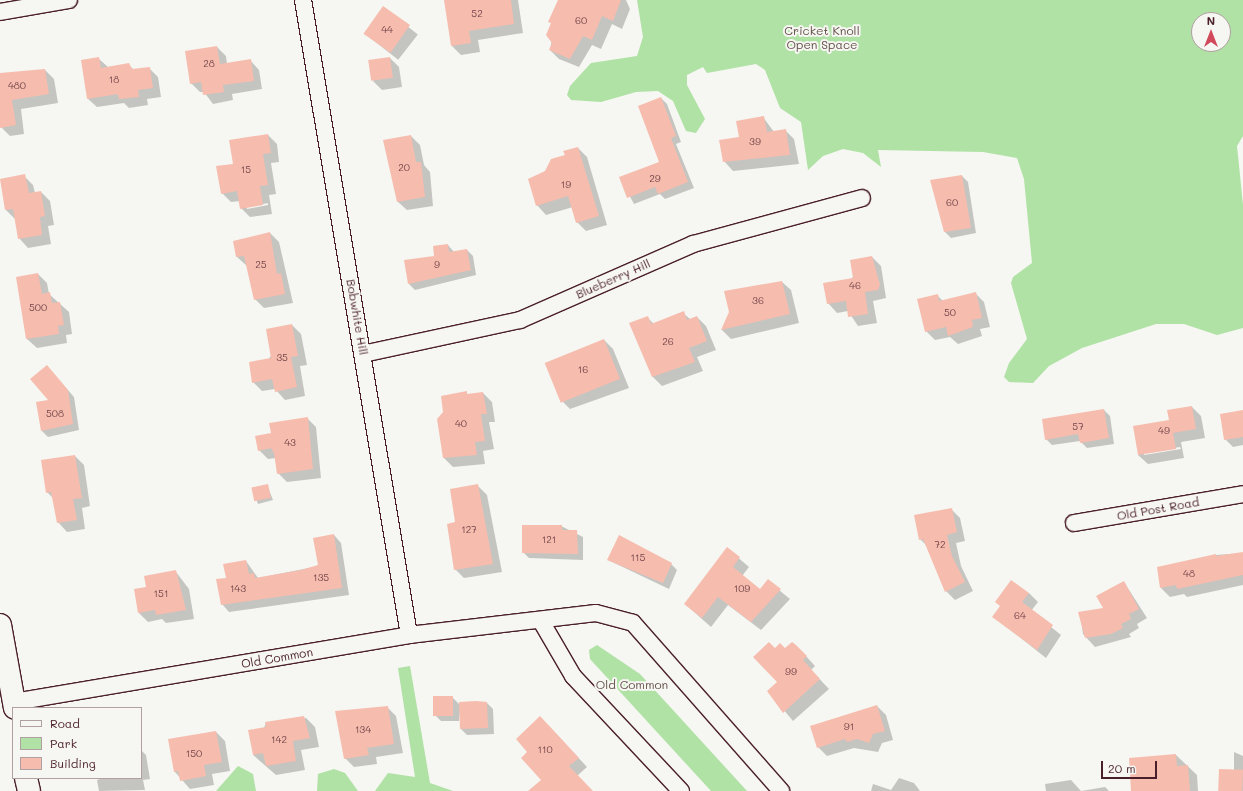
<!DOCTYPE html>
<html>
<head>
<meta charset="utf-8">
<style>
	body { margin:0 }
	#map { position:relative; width:1243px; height:791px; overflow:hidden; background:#f6f6f2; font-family:Mali,sans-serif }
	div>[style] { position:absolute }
	.green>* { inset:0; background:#afe2a4 }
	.shadow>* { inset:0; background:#0003; transform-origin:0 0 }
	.building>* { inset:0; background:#f6bdae; transform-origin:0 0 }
	.roads { filter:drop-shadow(1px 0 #4a1f2b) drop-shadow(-1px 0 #4a1f2b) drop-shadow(0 1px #4a1f2b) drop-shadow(0 -1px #4a1f2b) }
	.minor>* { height:16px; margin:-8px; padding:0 8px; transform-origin:8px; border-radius:8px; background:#f6f6f2 }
	.secondary>* { height:22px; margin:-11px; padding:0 11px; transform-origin:11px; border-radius:11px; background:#f6f6f2 }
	span { translate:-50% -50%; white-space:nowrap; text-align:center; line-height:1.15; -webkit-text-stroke:4px #f6f6f2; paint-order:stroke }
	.number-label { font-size:10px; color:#75464c }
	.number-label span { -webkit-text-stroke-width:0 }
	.park-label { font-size:12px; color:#635049 }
	.street-label { font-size:12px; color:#4a1f2b }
	.legend { position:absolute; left:12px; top:707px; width:130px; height:72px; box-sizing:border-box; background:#f6f6f2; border:1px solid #b1a0a2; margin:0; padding:5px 7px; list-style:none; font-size:12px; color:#4a1f2b }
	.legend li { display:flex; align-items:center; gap:8px; height:20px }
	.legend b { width:20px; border:1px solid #b1a0a2 }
	.north { position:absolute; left:1191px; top:12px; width:40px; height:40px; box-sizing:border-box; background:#f6f6f2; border:1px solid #b1a0a2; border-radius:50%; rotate:0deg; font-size:11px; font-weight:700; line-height:16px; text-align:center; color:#4a1f2b }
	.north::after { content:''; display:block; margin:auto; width:14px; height:18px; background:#d1495b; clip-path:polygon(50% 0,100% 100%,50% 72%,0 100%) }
	.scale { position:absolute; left:1101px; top:761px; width:56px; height:18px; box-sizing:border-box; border:2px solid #4a1f2b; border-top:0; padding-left:5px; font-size:12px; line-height:14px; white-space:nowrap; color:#4a1f2b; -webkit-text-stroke:3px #f6f6f2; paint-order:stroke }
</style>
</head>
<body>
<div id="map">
	<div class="green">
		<i style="clip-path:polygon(evenodd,637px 0,1243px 0,1243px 136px,1237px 146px,1243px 205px,1243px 328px,1217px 335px,1184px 324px,1156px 324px,1082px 348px,1049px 366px,1033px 383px,1009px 382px,1004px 377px,1009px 363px,1027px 339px,1011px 283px,1013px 277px,1032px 263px,1024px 179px,1017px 158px,983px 152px,878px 150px,881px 167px,863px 153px,843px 149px,823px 156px,808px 170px,801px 122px,780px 108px,765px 70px,756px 64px,707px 73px,703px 67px,687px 75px,687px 85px,705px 119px,696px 133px,686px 131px,673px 101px,658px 91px,636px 92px,601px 102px,571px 100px,567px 95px,570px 86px,591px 63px,637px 56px,643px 37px,637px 0,1199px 20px,1223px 20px,1223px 44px,1199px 44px,1199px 20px)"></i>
		<i style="clip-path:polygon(597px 645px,640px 674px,747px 791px,711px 791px,590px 659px,589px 650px)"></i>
		<i style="clip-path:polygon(410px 666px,430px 783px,453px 791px,375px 791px,388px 773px,415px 777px,398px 668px)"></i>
		<i style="clip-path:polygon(238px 766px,253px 774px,256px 791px,216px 791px)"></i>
		<i style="clip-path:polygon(334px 769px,345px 773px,358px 791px,317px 791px,318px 774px)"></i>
	</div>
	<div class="shadow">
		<i style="clip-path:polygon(445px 0,518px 0,523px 33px,478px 40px,480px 52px,461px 55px,452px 46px)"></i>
		<i style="clip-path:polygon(559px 0,626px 0,630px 9px,622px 29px,612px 24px,601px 49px,592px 45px,579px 67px,559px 59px,550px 50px)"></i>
		<i style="left:384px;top:8px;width:43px;height:32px;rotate:38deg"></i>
		<i style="clip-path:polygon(217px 47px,226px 56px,227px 64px,250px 60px,259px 70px,262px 89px,232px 94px,233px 100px,213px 104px,204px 92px,200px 92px,191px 83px)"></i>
		<i style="clip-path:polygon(390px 58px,399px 67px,402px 87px,382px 90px,373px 81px)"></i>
		<i style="clip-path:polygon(99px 59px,108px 67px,128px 64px,134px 70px,149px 68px,158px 77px,161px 97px,147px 99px,148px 105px,129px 108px,124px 103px,97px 107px,87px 98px)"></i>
		<i style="clip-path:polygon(45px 70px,54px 79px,58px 103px,21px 109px,24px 134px,10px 136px,0 126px,0 74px)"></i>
		<i style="clip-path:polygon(661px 98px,667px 104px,681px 142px,676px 144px,694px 188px,665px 199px,660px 194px,634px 204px,620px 178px,660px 162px)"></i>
		<i style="clip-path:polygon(763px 117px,774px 132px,785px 130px,794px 139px,799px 164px,733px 171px,724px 161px,740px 137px)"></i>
		<i style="clip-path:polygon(evenodd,268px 135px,277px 144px,279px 162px,271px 163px,276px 194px,269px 195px,272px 214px,250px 217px,241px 208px,240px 201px,231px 202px,222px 193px,234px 165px,268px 135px,268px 203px,268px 205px,247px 209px,247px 207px,268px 203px)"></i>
		<i style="clip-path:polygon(411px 136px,420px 145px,424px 165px,430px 172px,433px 206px,407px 210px,397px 201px)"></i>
		<i style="clip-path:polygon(578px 148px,587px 157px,607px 225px,586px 231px,577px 222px,573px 207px,546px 215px,537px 205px,566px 156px)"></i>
		<i style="clip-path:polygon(24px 176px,33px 185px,35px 193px,41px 192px,50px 201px,54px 225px,48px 226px,51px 244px,28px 248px,19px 238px,15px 219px,6px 210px,1px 179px)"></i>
		<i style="clip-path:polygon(962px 176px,968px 182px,976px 233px,951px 238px,945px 232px)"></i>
		<i style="clip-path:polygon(270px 233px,279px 242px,293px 303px,264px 308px,255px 299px,247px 266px,237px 257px)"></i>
		<i style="clip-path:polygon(448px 245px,454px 252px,467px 250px,473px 256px,476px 275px,415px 290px,409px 284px)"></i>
		<i style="clip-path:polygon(872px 257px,881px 266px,886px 298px,873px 301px,877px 323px,858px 326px,848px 311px,837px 313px,828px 303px)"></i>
		<i style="clip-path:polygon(38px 274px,47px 283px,49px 294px,69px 312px,72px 334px,66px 335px,67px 343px,37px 348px,27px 339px)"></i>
		<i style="clip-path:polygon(782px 282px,791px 290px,799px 323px,731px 339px,722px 330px,731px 312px)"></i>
		<i style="clip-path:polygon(975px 293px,984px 302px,990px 327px,980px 329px,982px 336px,958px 344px,950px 337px,935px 340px,926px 331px,937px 295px,943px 301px)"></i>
		<i style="clip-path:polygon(683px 313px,690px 319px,697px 317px,706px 326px,716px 350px,697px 357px,703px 371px,662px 386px,653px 377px,630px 324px,647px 317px,654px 324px)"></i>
		<i style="clip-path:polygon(292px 325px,301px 334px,307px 365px,300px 366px,305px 396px,285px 400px,275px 389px,262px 391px,253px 382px)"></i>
		<i style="clip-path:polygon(604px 340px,613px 349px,629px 388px,570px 409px,561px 400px,547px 364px)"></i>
		<i style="clip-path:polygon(53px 373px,74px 397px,79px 430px,48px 437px,42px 431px,37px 403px,50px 401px)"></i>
		<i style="clip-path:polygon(483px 393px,492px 402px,495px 422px,489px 422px,494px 449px,483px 451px,485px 464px,453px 467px,444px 458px,444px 412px)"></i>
		<i style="clip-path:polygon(evenodd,1192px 407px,1201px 416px,1205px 438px,1181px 442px,1184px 458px,1148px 464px,1138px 455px,1170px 421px,1192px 407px,1180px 447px,1181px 449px,1144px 455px,1144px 453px,1180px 447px)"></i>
		<i style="clip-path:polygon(1104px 410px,1110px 416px,1114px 444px,1087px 448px,1080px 441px,1052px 445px,1046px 439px)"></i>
		<i style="clip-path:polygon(1243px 411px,1243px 445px,1233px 447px,1225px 439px)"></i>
		<i style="clip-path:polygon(307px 418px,316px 427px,321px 478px,287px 482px,278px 473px,276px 458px,268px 459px,259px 450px,272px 434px)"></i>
		<i style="clip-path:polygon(75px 456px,84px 465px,90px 506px,82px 508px,85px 529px,67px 532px,58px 522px,53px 498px,47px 492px)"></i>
		<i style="clip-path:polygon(267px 485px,273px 500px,258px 504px,252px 488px)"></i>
		<i style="clip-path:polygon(478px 486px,487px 495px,502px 572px,464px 578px,455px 569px)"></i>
		<i style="clip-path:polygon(951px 509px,960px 518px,965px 541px,956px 543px,961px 566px,973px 591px,955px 600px,946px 591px,928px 547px,920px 539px)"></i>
		<i style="clip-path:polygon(561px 526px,583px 537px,583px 560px,529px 558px,523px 552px)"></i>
		<i style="clip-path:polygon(334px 535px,341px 543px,349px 595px,229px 612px,222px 604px,227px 579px,246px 561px,258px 578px,319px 566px)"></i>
		<i style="clip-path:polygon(728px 549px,749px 567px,742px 576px,761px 590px,768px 581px,790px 599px,761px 630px,728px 605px,711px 627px,685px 604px)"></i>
		<i style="clip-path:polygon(1243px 553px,1243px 585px,1187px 597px,1184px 594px,1170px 597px,1161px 588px,1216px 555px)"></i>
		<i style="clip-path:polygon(608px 560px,671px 564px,677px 570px,669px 589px)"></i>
		<i style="clip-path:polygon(176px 572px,189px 589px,194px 619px,166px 623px,162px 619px,148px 622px,139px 613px,147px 588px)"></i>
		<i style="clip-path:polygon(1124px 582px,1147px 618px,1137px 624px,1139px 628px,1129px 634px,1131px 637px,1095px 647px,1083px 634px,1080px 613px,1104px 609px)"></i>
		<i style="clip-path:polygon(1029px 593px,1038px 602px,1031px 611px,1061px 635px,1046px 658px,994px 617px)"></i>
		<i style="clip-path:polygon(775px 649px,805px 655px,815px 666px,811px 670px,829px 689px,793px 721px,768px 691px,778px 682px)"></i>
		<i style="clip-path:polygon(452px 697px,460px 705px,487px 703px,493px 709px,494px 734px,467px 735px,461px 729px,460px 709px,459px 721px,441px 721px,435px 715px)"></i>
		<i style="clip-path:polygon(877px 706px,886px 715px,893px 740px,882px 743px,878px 752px,854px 748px,827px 756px,818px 747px)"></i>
		<i style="clip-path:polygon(387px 707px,396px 716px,403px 753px,376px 757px,377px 764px,354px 767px,345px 758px,336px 712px)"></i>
		<i style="clip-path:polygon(306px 718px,315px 727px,319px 747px,301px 750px,305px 770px,276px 775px,253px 755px,266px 723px)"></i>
		<i style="clip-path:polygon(549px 726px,587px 767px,577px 776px,592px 791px,529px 791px,542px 780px)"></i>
		<i style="clip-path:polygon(216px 732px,225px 741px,230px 771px,212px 774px,214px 785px,190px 789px,175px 772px,170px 740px)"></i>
		<i style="clip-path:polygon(141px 750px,146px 755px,150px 779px,143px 780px,145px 790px,99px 791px,97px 780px,103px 778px,141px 778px)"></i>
		<i style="clip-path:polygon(1234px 752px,1243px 756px,1243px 791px,1220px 791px,1234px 770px)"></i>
		<i style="clip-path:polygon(1176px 755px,1197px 775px,1198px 791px,1132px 791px)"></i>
		<i style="clip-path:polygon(899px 778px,914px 783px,920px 791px,871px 791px,873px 784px,891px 790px)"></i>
		<i style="clip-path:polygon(1071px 780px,1081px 791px,1105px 787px,1109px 791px,1046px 791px,1045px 784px)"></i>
	</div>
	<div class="building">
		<i style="clip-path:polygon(444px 0,511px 0,514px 24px,469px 31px,471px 43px,451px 46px)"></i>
		<i style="clip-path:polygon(558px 0,621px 0,613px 21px,602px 16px,592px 40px,583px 36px,570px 59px,549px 50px,552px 43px,546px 35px,551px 23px,548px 22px)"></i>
		<i style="left:383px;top:6px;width:33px;height:34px;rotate:35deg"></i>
		<i style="clip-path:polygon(217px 46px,220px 64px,251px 59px,254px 81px,223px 85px,224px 92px,203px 95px,201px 82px,190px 84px,185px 51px)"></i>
		<i style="clip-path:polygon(99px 57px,101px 68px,129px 63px,132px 69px,150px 67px,153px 88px,138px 90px,139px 97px,119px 99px,118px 94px,87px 99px,81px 60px)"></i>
		<i style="left:390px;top:57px;width:21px;height:22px;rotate:82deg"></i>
		<i style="clip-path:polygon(45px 69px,49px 94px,12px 100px,16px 125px,0 128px,0 73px)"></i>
		<i style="clip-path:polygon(661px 97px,676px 136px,671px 138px,688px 182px,658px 194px,655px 187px,627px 198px,619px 177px,659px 162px,638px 106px)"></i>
		<i style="clip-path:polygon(764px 116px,767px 132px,786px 129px,790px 155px,723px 162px,719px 140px,739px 137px,736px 121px)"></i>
		<i style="clip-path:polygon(268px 134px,271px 153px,263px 154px,268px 185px,260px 186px,263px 205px,240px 209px,237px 191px,221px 194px,216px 166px,233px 164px,229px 140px)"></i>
		<i style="clip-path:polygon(411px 135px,416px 162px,421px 162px,425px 197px,397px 202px,383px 140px)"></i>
		<i style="clip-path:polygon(578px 147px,599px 216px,576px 223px,568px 196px,536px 206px,528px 179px,545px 171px,551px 159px,565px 155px,563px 151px)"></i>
		<i style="clip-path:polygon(25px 174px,29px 193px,41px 191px,45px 216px,40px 217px,42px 235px,18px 239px,13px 209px,5px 210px,0 179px)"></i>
		<i style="clip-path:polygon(962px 175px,971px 228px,944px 232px,930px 180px)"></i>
		<i style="clip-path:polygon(270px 232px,277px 274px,281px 273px,285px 294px,254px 300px,244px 256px,236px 257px,233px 241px)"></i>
		<i style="clip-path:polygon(448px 244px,449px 252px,467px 249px,471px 270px,408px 284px,404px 260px,434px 256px,433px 246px)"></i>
		<i style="clip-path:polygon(872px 256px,880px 285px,878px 290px,865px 292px,868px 314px,848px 317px,846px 301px,827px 304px,823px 283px,853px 278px,850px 260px)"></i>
		<i style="clip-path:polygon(38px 273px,42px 294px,50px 292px,52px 303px,60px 302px,64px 325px,58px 326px,59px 334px,26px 339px,16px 277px)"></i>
		<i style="clip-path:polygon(782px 281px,790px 314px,721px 330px,729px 312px,724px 291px)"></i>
		<i style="clip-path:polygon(976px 292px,982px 318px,972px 320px,973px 327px,948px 336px,946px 327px,925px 332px,917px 299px,938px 294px,939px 301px)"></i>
		<i style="clip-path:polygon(684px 311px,687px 320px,697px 316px,707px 341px,689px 348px,695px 362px,652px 377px,629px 323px,648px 316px,651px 324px)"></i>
		<i style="clip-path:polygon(292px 324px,298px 356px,291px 357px,297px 387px,275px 392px,272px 379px,252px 383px,249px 362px,271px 358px,266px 329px)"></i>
		<i style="left:604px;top:339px;width:43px;height:64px;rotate:68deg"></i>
		<i style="clip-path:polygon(47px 365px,68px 390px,73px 424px,41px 431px,36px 402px,48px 400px,30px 379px)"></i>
		<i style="clip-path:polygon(467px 391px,467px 394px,483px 392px,487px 414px,481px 414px,485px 441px,475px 442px,477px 455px,443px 458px,437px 419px,443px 412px,441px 396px)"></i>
		<i style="clip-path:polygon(1192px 406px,1196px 429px,1173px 433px,1176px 449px,1138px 455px,1133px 426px,1169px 420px,1167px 410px)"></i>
		<i style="clip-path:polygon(1104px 409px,1109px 438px,1080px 443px,1078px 434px,1045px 440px,1042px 419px)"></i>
		<i style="clip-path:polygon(1243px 410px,1243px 437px,1224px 440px,1220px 414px)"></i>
		<i style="clip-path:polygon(308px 417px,313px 469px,277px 474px,274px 453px,271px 448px,258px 451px,255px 436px,271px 433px,269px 423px)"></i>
		<i style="clip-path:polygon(75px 455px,82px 498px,73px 499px,77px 520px,57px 523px,51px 492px,46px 493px,41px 460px)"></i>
		<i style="left:268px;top:484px;width:14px;height:17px;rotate:78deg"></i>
		<i style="clip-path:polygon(478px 484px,493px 564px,454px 570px,447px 524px,455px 522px,450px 489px)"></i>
		<i style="clip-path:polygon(952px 508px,957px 532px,947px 535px,952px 556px,965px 582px,945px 592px,923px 539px,919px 540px,914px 515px)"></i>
		<i style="clip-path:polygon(522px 525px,562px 525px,562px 530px,577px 530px,578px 554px,522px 553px)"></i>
		<i style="clip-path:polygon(334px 534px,342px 588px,221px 605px,216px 579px,226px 578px,223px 564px,246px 560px,249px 574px,254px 573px,255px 578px,301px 570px,318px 565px,313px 538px)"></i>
		<i style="clip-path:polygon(619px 535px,672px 563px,663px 583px,607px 560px)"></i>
		<i style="clip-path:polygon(727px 547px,740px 557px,733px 567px,760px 589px,768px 579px,781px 589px,751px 622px,718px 597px,702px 618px,684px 604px)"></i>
		<i style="clip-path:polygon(1243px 552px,1243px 575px,1177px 589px,1176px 585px,1160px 588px,1157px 567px,1216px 554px,1216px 556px)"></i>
		<i style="clip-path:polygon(176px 570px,186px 610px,156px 615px,155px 610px,138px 613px,134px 589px,146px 587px,144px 576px)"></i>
		<i style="clip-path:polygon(1011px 580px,1029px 593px,1022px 602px,1053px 625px,1037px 650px,992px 617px,1000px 606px,995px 602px)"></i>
		<i style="clip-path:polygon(1124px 581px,1139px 609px,1129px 614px,1131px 619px,1121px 624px,1123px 628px,1111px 634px,1085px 638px,1078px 612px,1103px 608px,1096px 596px)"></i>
		<i style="clip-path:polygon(769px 642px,775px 648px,780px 643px,785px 648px,792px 642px,796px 645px,807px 656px,803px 660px,820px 679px,783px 713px,767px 691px,777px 682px,753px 657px)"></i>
		<i style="left:433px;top:696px;width:20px;height:20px"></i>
		<i style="clip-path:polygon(476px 701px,487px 702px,488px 728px,460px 729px,459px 702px)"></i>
		<i style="clip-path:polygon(877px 705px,885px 731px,873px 734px,869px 743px,857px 739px,847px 742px,845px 739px,817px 748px,810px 726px)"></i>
		<i style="clip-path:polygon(388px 706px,394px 744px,367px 748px,369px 755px,344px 759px,335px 711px)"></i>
		<i style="clip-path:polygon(304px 716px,310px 738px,293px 741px,296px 761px,266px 766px,263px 753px,253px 755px,248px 730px,266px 727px,265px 722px)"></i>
		<i style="clip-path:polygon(540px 716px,579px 758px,569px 766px,593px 791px,528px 791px,541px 780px,521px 758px,527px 752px,516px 739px)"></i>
		<i style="clip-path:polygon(216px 731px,222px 762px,204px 765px,206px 776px,180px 781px,178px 771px,174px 772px,168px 739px)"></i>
		<i style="clip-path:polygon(1176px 754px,1177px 766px,1188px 765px,1190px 791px,1131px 791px,1129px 758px)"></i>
		<i style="left:1219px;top:769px;width:24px;height:22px;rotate:2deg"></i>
	</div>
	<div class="roads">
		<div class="minor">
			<i style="left:303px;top:0;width:644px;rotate:80.52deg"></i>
			<i style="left:0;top:12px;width:70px;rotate:-9.9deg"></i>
			<i style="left:363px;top:354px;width:161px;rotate:-12.2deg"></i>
			<i style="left:520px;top:320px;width:189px;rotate:-23.7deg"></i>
			<i style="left:693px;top:244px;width:175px;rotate:-15.2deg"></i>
			<i style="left:1074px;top:523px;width:171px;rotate:-9.7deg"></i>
			<i style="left:541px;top:621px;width:64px;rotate:59.8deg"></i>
			<i style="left:573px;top:676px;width:158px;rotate:46.8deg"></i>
			<i style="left:14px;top:702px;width:401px;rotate:-9.6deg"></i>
			<i style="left:409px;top:635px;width:188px;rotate:-6.7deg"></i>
			<i style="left:596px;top:613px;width:38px;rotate:15deg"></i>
			<i style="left:633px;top:623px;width:224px;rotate:48.6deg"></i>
		</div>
		<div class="secondary">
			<i style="left:0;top:625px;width:84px;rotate:79.8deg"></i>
			<i style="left:26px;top:778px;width:13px;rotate:77deg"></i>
		</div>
	</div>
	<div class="number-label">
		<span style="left:477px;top:14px">52</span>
		<span style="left:581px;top:21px">60</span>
		<span style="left:387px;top:30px">44</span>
		<span style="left:209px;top:64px">28</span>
		<span style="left:114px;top:80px">18</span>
		<span style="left:17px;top:86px">480</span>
		<span style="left:755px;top:142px">39</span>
		<span style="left:404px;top:168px">20</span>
		<span style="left:246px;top:170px">15</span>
		<span style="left:655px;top:179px">29</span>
		<span style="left:566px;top:185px">19</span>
		<span style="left:952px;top:203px">60</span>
		<span style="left:261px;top:265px">25</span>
		<span style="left:437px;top:265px">9</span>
		<span style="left:855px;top:286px">46</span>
		<span style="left:758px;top:301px">36</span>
		<span style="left:38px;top:308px">500</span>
		<span style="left:950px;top:313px">50</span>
		<span style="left:668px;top:342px">26</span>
		<span style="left:282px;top:358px">35</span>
		<span style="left:583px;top:370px">16</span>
		<span style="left:55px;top:414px">508</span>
		<span style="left:461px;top:424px">40</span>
		<span style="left:1078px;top:427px">57</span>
		<span style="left:1164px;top:431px">49</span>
		<span style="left:290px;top:443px">43</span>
		<span style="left:469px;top:530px">127</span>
		<span style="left:549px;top:540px">121</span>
		<span style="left:940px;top:545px">72</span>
		<span style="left:638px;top:558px">115</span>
		<span style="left:1189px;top:574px">48</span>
		<span style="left:321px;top:578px">135</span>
		<span style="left:238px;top:589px">143</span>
		<span style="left:742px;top:589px">109</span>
		<span style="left:161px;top:594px">151</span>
		<span style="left:1020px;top:616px">64</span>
		<span style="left:791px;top:672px">99</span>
		<span style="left:849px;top:727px">91</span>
		<span style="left:363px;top:730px">134</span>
		<span style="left:279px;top:740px">142</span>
		<span style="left:545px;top:750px">110</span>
		<span style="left:194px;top:754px">150</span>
	</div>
	<div class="park-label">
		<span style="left:822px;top:38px">Cricket Knoll<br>Open Space</span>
		<span style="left:632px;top:685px">Old Common</span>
	</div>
	<div class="street-label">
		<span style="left:613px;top:279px;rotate:-24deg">Blueberry Hill</span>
		<span style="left:357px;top:317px;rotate:80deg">Bobwhite Hill</span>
		<span style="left:1158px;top:509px;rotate:-10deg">Old Post Road</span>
		<span style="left:277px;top:658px;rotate:-10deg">Old Common</span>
	</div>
	<ul class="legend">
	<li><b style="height:5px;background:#f6f6f2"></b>Road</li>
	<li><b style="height:11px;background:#afe2a4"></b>Park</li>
	<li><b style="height:11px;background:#f6bdae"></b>Building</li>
	</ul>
	<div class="north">N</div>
	<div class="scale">20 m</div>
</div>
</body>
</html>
